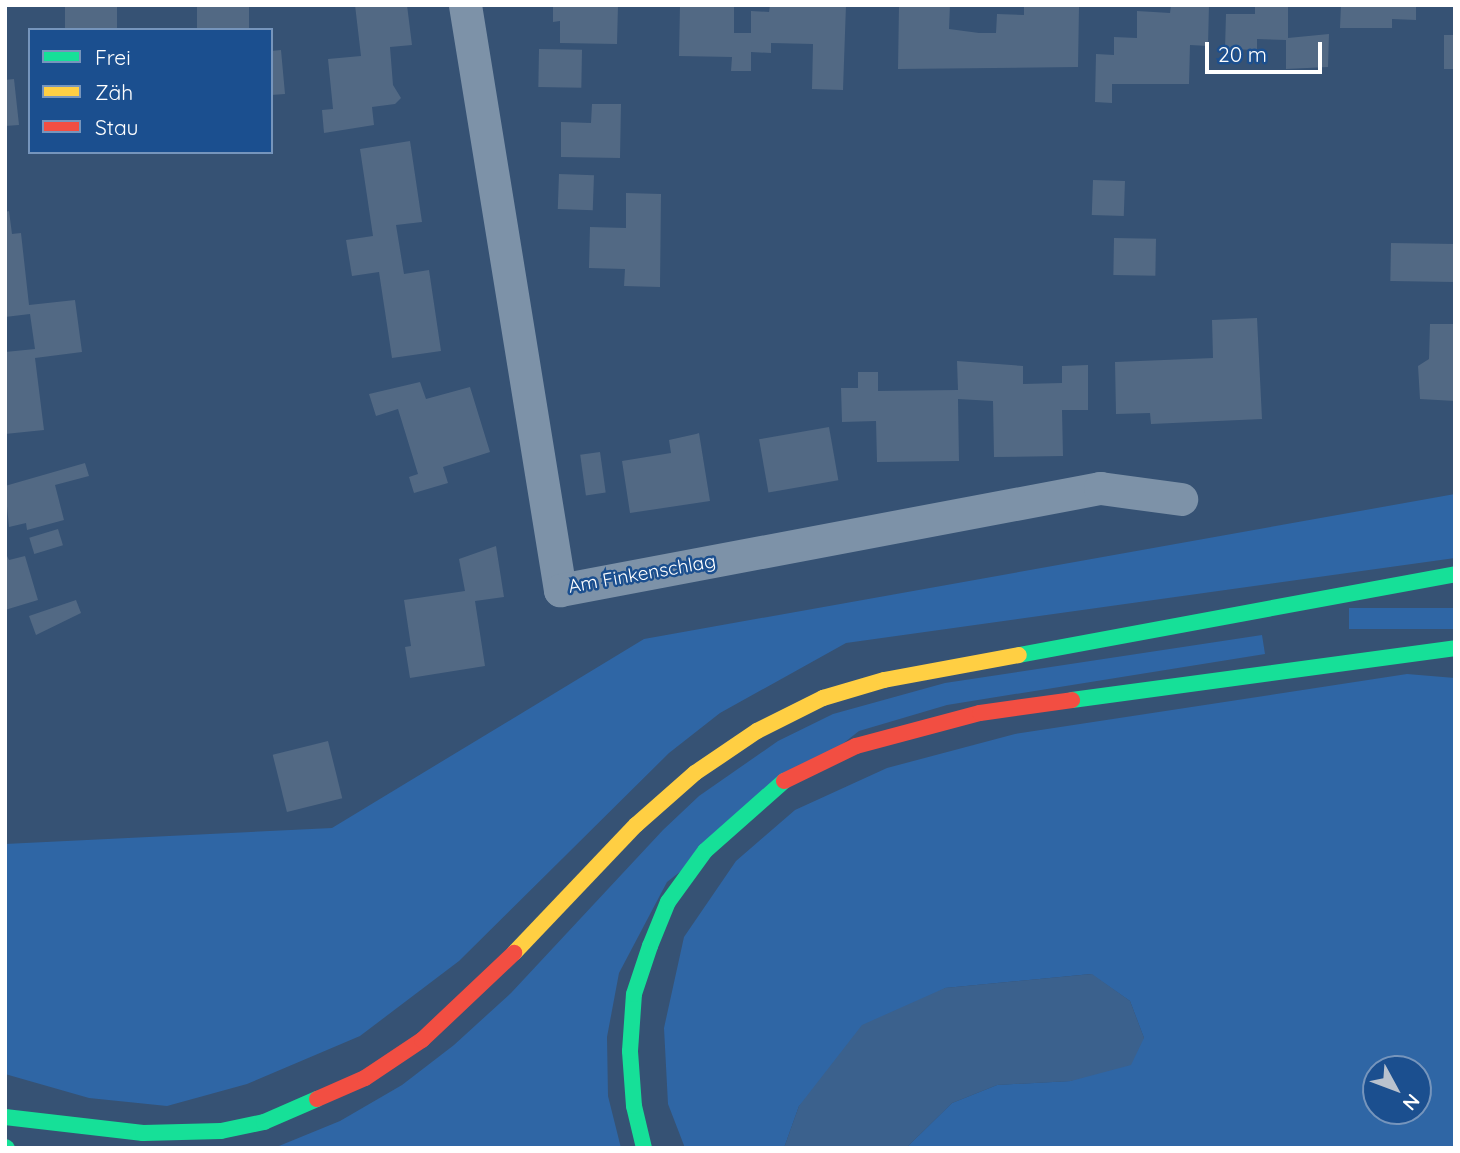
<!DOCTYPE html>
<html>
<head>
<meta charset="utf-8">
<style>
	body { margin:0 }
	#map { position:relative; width:1460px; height:1153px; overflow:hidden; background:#365274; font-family:Quicksand,sans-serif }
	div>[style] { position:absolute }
	.green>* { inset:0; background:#2f66a5; transform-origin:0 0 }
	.water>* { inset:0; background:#3b618d }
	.building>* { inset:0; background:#526984; transform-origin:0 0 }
	.street>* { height:33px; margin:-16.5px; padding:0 16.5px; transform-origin:16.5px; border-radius:16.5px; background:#7d92a8 }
	.fast>* { height:16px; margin:-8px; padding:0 8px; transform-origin:8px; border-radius:8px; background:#16e098 }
	.slow>* { height:16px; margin:-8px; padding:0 8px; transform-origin:8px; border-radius:8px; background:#ffcf43 }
	.jam>* { height:16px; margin:-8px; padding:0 8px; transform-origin:8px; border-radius:8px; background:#f24e42 }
	span { translate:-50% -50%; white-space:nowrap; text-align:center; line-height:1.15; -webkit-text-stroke:5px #1b4f8f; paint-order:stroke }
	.street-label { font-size:19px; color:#fff }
	.frame { position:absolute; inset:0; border:7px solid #fff; pointer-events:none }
	.legend { position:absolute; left:28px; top:28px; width:245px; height:126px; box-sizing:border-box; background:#1b4f8f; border:2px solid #7695bc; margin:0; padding:9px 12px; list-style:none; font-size:21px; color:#fff }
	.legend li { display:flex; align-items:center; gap:14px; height:35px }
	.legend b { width:35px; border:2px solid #7695bc }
	.north { position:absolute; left:1362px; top:1055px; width:70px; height:70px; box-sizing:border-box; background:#1b4f8f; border:2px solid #7695bc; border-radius:50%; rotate:131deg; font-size:19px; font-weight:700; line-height:28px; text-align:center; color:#fff }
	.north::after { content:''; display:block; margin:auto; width:24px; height:32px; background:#b9c2ce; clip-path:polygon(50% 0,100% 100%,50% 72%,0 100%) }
	.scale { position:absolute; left:1205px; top:42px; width:117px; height:32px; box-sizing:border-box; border:4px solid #fff; border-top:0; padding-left:9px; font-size:21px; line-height:24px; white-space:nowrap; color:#fff; -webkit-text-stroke:5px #1b4f8f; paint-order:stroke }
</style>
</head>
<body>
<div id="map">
	<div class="green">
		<i style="clip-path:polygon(1455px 494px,1455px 558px,846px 643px,720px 713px,669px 753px,459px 961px,360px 1036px,247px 1084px,167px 1106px,89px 1098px,5px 1074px,5px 844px,332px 828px,644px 639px)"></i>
		<i style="left:1455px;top:608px;width:21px;height:106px;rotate:90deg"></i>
		<i style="clip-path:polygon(1262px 635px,1265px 654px,947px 705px,859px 731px,667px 882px,619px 973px,607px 1037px,608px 1096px,621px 1148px,274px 1148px,340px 1121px,402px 1085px,454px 1045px,511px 993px,663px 830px,699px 796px,778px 741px,833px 714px,945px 683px)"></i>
		<i style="clip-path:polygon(evenodd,1407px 674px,1455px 678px,1455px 1148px,906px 1148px,952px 1103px,997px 1085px,1071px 1081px,1144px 1038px,1130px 1001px,1091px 974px,945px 988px,799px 1106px,784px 1148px,685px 1148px,668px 1104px,664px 1028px,684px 937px,736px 861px,795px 810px,887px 768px,1015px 734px,1407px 674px,1376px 1069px,1418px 1069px,1418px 1111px,1376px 1111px,1376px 1069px)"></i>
	</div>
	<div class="water">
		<i style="clip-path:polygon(1092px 974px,1130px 1001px,1144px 1038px,1131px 1065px,1071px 1081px,997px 1085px,952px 1103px,906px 1148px,784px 1148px,799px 1106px,862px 1025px,945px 988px)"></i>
	</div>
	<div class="building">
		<i style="left:65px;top:5px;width:52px;height:25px"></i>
		<i style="left:197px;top:5px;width:52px;height:25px"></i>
		<i style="clip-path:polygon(355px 5px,407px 5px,412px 45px,390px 47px,393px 85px,401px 98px,395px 104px,372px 107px,374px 125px,324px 133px,322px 110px,333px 109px,328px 59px,361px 56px)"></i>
		<i style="clip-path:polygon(553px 5px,618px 5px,617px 44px,560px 43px,560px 21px,553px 22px)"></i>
		<i style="clip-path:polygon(680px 5px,734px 5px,734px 33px,751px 33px,751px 11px,769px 12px,770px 5px,846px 5px,843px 90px,812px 89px,813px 44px,771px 43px,771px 53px,751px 52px,751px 71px,731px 71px,732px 57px,679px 56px)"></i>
		<i style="clip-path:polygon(899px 5px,950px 5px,949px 29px,979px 33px,996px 33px,997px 14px,1024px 15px,1024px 5px,1079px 7px,1078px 67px,898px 69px)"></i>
		<i style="clip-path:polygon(1171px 5px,1209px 5px,1208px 46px,1190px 45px,1189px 84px,1112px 84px,1112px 103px,1095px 102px,1096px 54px,1114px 55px,1114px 37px,1137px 38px,1137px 11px,1170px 13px)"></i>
		<i style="clip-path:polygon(1255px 5px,1288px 5px,1288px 38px,1329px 34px,1328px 67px,1286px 69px,1286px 40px,1257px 39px,1257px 50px,1225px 49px,1226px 14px,1255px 14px)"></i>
		<i style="clip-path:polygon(1341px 5px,1416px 5px,1416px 20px,1392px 19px,1392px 28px,1340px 28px)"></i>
		<i style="left:1444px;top:35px;width:11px;height:34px"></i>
		<i style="left:539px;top:49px;width:43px;height:38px;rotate:1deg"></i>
		<i style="clip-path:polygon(281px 50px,285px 94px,271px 95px,271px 51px)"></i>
		<i style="clip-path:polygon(14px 79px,19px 125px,5px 126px,5px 80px)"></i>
		<i style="clip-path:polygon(592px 104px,621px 104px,620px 158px,561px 157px,561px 122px,591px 123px)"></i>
		<i style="clip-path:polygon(410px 141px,422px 222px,396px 225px,404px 274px,429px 270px,441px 351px,392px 358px,379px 272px,352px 276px,346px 240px,373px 236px,360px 149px)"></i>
		<i style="left:559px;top:174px;width:35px;height:35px;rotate:2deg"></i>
		<i style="left:1093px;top:180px;width:32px;height:35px;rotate:2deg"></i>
		<i style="clip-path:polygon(626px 193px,661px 194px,660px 287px,624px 286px,625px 269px,589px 268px,590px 227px,626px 228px)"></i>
		<i style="clip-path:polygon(9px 211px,12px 234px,21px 233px,29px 305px,75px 300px,82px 352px,35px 358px,44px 430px,5px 434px,5px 352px,35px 349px,30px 314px,5px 317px,5px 212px)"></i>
		<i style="left:1114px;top:238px;width:42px;height:37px;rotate:1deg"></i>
		<i style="left:1391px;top:243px;width:64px;height:38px;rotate:1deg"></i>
		<i style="clip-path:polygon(1257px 318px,1262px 419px,1151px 424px,1150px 413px,1116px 414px,1115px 362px,1213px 358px,1212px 320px)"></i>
		<i style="clip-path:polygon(1430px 324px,1455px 324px,1455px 401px,1420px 399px,1418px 366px,1429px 359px)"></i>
		<i style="clip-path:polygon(957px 361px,1023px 366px,1023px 384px,1062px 383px,1062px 366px,1088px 365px,1088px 410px,1062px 410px,1063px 456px,994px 457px,993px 401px,958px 399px,959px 461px,877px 462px,876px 421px,842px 422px,841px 388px,858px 388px,858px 372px,878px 372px,878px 391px,958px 390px)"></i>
		<i style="clip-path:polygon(420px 382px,426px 399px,470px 387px,490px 452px,443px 467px,448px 483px,414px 493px,409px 477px,418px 474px,398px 409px,376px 416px,369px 394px)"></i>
		<i style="left:829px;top:427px;width:54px;height:71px;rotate:80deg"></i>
		<i style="clip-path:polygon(696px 434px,699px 433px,710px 501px,630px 513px,622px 461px,671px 453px,669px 440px)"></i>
		<i style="left:600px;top:452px;width:41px;height:20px;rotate:82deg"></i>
		<i style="clip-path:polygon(85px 463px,89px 476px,55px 485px,64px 520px,27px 530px,26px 523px,9px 527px,5px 486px)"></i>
		<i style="left:58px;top:529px;width:17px;height:30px;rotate:73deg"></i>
		<i style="clip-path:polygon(496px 546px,504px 597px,475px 601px,485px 666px,410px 678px,405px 647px,411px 646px,404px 600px,465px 591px,459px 559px)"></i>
		<i style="clip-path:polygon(5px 552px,9px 560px,25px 556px,38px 600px,5px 610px)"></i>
		<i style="clip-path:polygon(76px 600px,81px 613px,36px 635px,29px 616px)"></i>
		<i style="left:328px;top:741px;width:59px;height:57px;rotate:76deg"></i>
	</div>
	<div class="street">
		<i style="left:465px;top:5px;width:593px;rotate:80.78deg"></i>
		<i style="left:560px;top:590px;width:550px;rotate:-10.7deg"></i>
		<i style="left:1100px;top:488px;width:82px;rotate:7.7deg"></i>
	</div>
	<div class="fast">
		<i style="left:1019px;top:655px;width:443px;rotate:-10.5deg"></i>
		<i style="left:1072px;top:700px;width:387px;rotate:-7.7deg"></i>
		<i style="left:5px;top:1117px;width:139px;rotate:6.6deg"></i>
		<i style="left:143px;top:1133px;width:78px;rotate:-1.5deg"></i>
		<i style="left:221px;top:1131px;width:44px;rotate:-11.8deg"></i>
		<i style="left:264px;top:1122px;width:58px;rotate:-23.5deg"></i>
		<i style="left:5px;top:1147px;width:2px;rotate:27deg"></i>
		<i style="left:644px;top:1148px;width:43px;rotate:-103.4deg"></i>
		<i style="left:634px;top:1106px;width:55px;rotate:-94.2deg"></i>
		<i style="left:630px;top:1051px;width:57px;rotate:-86deg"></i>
		<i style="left:634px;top:994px;width:51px;rotate:-71.6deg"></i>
		<i style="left:650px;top:946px;width:48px;rotate:-67.8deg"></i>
		<i style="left:668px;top:902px;width:63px;rotate:-54deg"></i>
		<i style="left:705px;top:851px;width:106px;rotate:-41.5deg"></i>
	</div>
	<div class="slow">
		<i style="left:514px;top:953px;width:177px;rotate:-46.4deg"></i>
		<i style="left:636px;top:825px;width:79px;rotate:-41.4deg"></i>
		<i style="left:695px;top:773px;width:75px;rotate:-34.1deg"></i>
		<i style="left:757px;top:731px;width:74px;rotate:-26.6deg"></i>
		<i style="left:823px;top:698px;width:64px;rotate:-16.4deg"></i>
		<i style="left:884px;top:680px;width:137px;rotate:-10.5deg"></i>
	</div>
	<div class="jam">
		<i style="left:784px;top:781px;width:80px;rotate:-25.9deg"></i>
		<i style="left:856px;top:746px;width:128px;rotate:-14.9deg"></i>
		<i style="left:980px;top:713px;width:93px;rotate:-8deg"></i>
		<i style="left:317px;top:1099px;width:52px;rotate:-23.6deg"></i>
		<i style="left:365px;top:1078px;width:69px;rotate:-33.7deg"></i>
		<i style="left:422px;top:1040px;width:127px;rotate:-43.4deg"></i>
	</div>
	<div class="street-label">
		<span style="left:642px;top:574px;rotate:-10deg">Am Finkenschlag</span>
	</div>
	<div class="frame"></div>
	<ul class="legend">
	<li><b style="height:9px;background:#16e098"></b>Frei</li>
	<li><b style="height:9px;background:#ffcf43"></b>Zäh</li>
	<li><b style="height:9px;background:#f24e42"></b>Stau</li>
	</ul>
	<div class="north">N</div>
	<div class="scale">20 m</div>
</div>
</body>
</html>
